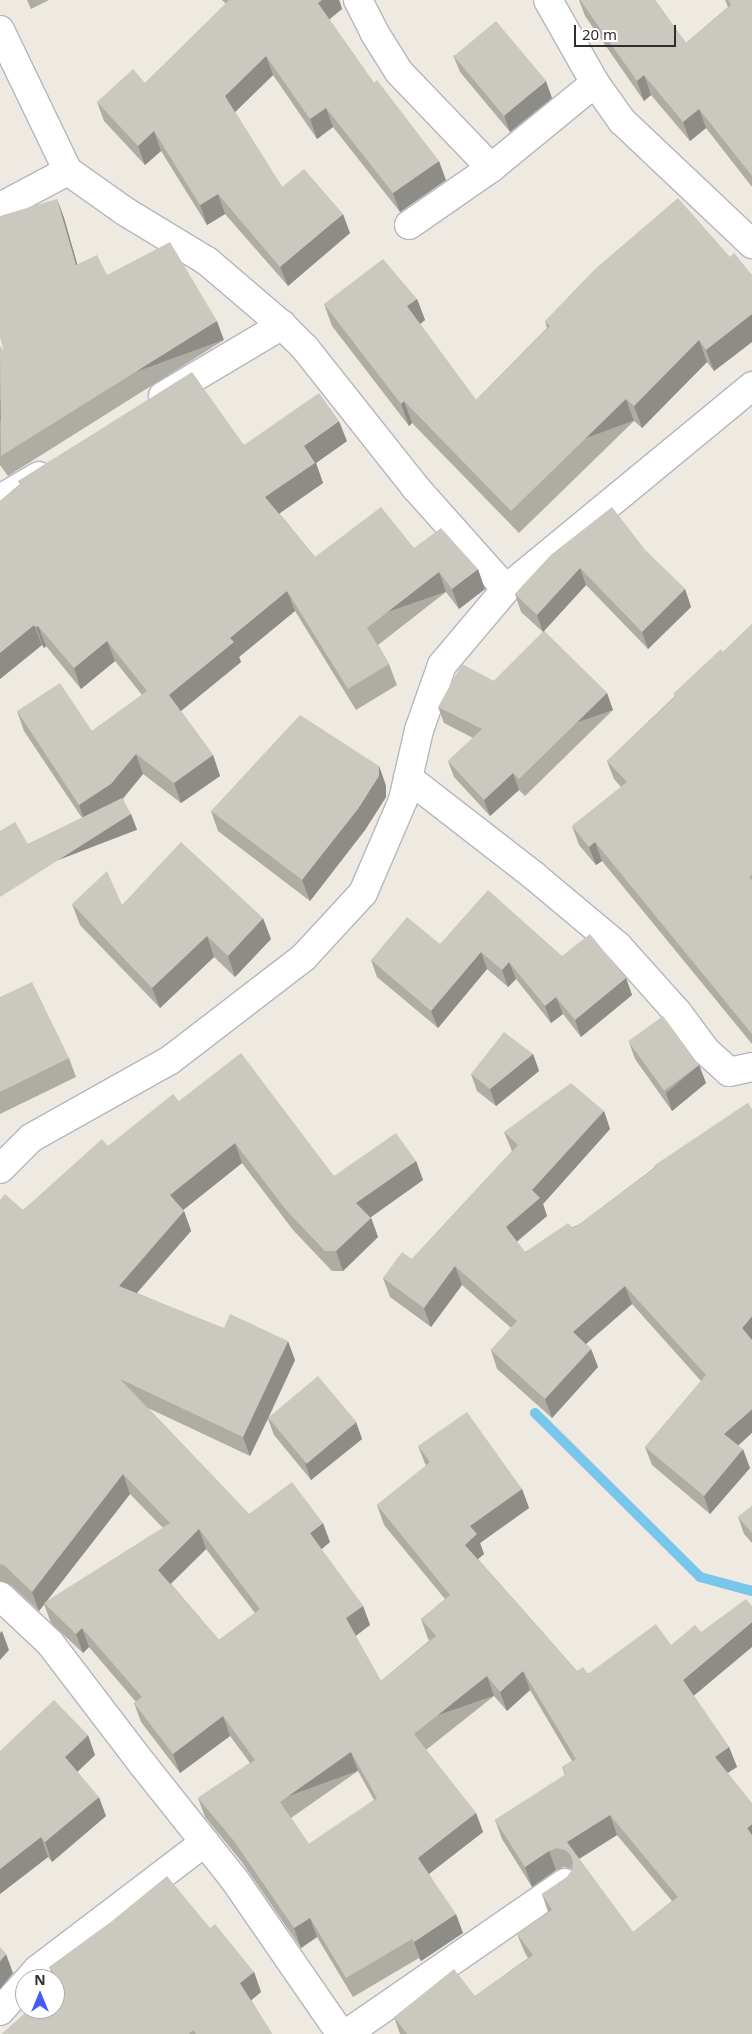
<!DOCTYPE html>
<html>
<head>
<meta charset="utf-8">
<style>
	body { margin:0 }
	#map { position:relative; width:752px; height:2034px; overflow:hidden; background:#efeae1; font-family:"Noto Sans",sans-serif }
	div>[style] { position:absolute }
	.stream>* { height:10px; margin:-5px; padding:0 5px; transform-origin:5px; border-radius:5px; background:#78c6ec }
	.roads { filter:drop-shadow(1px 0 #b4b6c0) drop-shadow(-1px 0 #b4b6c0) drop-shadow(0 1px #b4b6c0) drop-shadow(0 -1px #b4b6c0) }
	.street>* { height:28px; margin:-14px; padding:0 14px; transform-origin:14px; border-radius:14px; background:#fff }
	.secondary>* { height:28px; margin:-14px; padding:0 14px; transform-origin:14px; border-radius:14px; background:#fff }
	.wall>* { inset:0; background:#afaca4 }
	.shaded-wall>* { inset:0; background:#8e8c86; transform-origin:0 0 }
	.building>* { inset:0; background:#cbc8bf; transform-origin:0 0 }
	span { translate:-50% -50%; white-space:nowrap; text-align:center; line-height:1.15; -webkit-text-stroke:5px #fff; paint-order:stroke }
	.north { position:absolute; left:15px; top:1969px; width:50px; height:50px; box-sizing:border-box; background:#fff; border:1px solid #ababab; border-radius:50%; rotate:0deg; font-size:14px; font-weight:700; line-height:20px; text-align:center; color:#2e2e2e }
	.north::after { content:''; display:block; margin:auto; width:18px; height:22px; background:#475cf6; clip-path:polygon(50% 0,100% 100%,50% 72%,0 100%) }
	.scale { position:absolute; left:574px; top:25px; width:102px; height:22px; box-sizing:border-box; border:2px solid #2e2e2e; border-top:0; padding-left:6px; font-size:15px; line-height:18px; white-space:nowrap; color:#2e2e2e; -webkit-text-stroke:4px #fff; paint-order:stroke }
</style>
</head>
<body>
<div id="map">
	<div class="stream">
		<i style="left:535px;top:1413px;width:233px;rotate:44.8deg"></i>
		<i style="left:700px;top:1577px;width:54px;rotate:15.1deg"></i>
	</div>
	<div class="roads">
		<div class="street">
			<i style="left:358px;top:0;width:36px;rotate:63deg"></i>
			<i style="left:374px;top:32px;width:47px;rotate:58deg"></i>
			<i style="left:399px;top:72px;width:133px;rotate:46.2deg"></i>
			<i style="left:548px;top:0;width:95px;rotate:60.5deg"></i>
			<i style="left:595px;top:83px;width:47px;rotate:54.6deg"></i>
			<i style="left:622px;top:121px;width:179px;rotate:43.4deg"></i>
			<i style="left:0;top:30px;width:157px;rotate:64.3deg"></i>
			<i style="left:68px;top:171px;width:71px;rotate:35.3deg"></i>
			<i style="left:126px;top:212px;width:95px;rotate:31.2deg"></i>
			<i style="left:207px;top:261px;width:99px;rotate:40.5deg"></i>
			<i style="left:282px;top:325px;width:33px;rotate:45deg"></i>
			<i style="left:305px;top:348px;width:179px;rotate:51.6deg"></i>
			<i style="left:416px;top:488px;width:135px;rotate:48.3deg"></i>
			<i style="left:0;top:207px;width:77px;rotate:-27.9deg"></i>
			<i style="left:409px;top:225px;width:100px;rotate:-34.8deg"></i>
			<i style="left:491px;top:168px;width:134px;rotate:-39.3deg"></i>
			<i style="left:163px;top:396px;width:139px;rotate:-30.8deg"></i>
			<i style="left:0;top:499px;width:45px;rotate:-30.5deg"></i>
			<i style="left:408px;top:778px;width:158px;rotate:37.8deg"></i>
			<i style="left:533px;top:875px;width:111px;rotate:39.9deg"></i>
			<i style="left:618px;top:946px;width:90px;rotate:48.2deg"></i>
			<i style="left:678px;top:1013px;width:47px;rotate:53.6deg"></i>
			<i style="left:706px;top:1051px;width:31px;rotate:42deg"></i>
			<i style="left:729px;top:1072px;width:24px;rotate:-12deg"></i>
			<i style="left:0;top:1596px;width:69px;rotate:43.2deg"></i>
			<i style="left:50px;top:1643px;width:155px;rotate:52.6deg"></i>
			<i style="left:144px;top:1766px;width:144px;rotate:51.5deg"></i>
			<i style="left:234px;top:1879px;width:188px;rotate:55.4deg"></i>
			<i style="left:29px;top:1979px;width:12px;rotate:-48deg"></i>
			<i style="left:37px;top:1970px;width:211px;rotate:-37.3deg"></i>
			<i style="left:0;top:2011px;width:38px;rotate:-48deg"></i>
			<i style="left:346px;top:2034px;width:266px;rotate:-34.6deg"></i>
		</div>
		<div class="secondary">
			<i style="left:0;top:1169px;width:44px;rotate:-45deg"></i>
			<i style="left:31px;top:1138px;width:159px;rotate:-29.3deg"></i>
			<i style="left:170px;top:1060px;width:168px;rotate:-37.5deg"></i>
			<i style="left:303px;top:958px;width:88px;rotate:-47.3deg"></i>
			<i style="left:363px;top:893px;width:101px;rotate:-66.7deg"></i>
			<i style="left:403px;top:800px;width:72px;rotate:-77.1deg"></i>
			<i style="left:419px;top:730px;width:69px;rotate:-70.5deg"></i>
			<i style="left:442px;top:665px;width:99px;rotate:-49.9deg"></i>
			<i style="left:506px;top:589px;width:319px;rotate:-39.5deg"></i>
		</div>
	</div>
	<div class="wall">
		<i style="clip-path:polygon(27px 0,49px 0,31px 9px)"></i>
		<i style="clip-path:polygon(222px 0,339px 0,342px 9px,329px 19px,374px 83px,446px 180px,400px 212px,333px 127px,317px 139px,273px 75px,235px 112px,282px 187px,350px 233px,288px 286px,225px 214px,207px 225px,161px 151px,145px 165px,104px 121px,97px 102px,145px 83px,226px 4px)"></i>
		<i style="clip-path:polygon(579px 0,655px 0,686px 43px,728px 7px,725px 0,752px 0,752px 187px,706px 128px,690px 141px,651px 95px,644px 101px,585px 16px)"></i>
		<i style="clip-path:polygon(453px 55px,552px 98px,510px 132px,460px 72px)"></i>
		<i style="clip-path:polygon(57px 199px,64px 218px,77px 264px,107px 275px,224px 340px,8px 476px,0 465px,0 346px,4px 352px)"></i>
		<i style="clip-path:polygon(730px 257px,752px 275px,752px 342px,714px 371px,707px 362px,642px 428px,634px 421px,519px 533px,412px 423px,409px 426px,332px 326px,324px 304px,417px 299px,425px 320px,420px 324px,476px 400px,547px 328px,545px 321px)"></i>
		<i style="clip-path:polygon(347px 441px,316px 463px,323px 483px,279px 513px,315px 557px,414px 548px,485px 589px,459px 609px,446px 592px,378px 645px,389px 664px,397px 685px,356px 710px,295px 611px,239px 657px,241px 662px,181px 711px,213px 755px,220px 776px,181px 803px,143px 774px,123px 799px,137px 830px,28px 844px,82px 818px,24px 731px,17px 711px,92px 731px,142px 695px,115px 661px,81px 689px,46px 646px,44px 648px,42px 645px,0 679px,0 501px,20px 484px,18px 481px,244px 445px)"></i>
		<i style="clip-path:polygon(646px 551px,685px 589px,691px 607px,648px 649px,586px 585px,544px 631px,607px 693px,613px 710px,525px 796px,519px 790px,490px 816px,454px 777px,448px 761px,473px 738px,444px 723px,438px 707px,494px 681px,543px 632px,521px 612px,515px 594px,552px 554px)"></i>
		<i style="clip-path:polygon(752px 624px,752px 1044px,602px 861px,596px 865px,579px 845px,572px 826px,621px 787px,614px 779px,607px 761px,675px 696px,674px 693px,723px 652px)"></i>
		<i style="clip-path:polygon(379px 766px,386px 786px,386px 797px,365px 830px,310px 901px,218px 831px,211px 811px)"></i>
		<i style="clip-path:polygon(72px 904px,122px 905px,271px 939px,235px 977px,214px 957px,160px 1008px,80px 925px)"></i>
		<i style="clip-path:polygon(440px 944px,562px 956px,626px 978px,632px 995px,581px 1037px,563px 1014px,551px 1023px,516px 979px,508px 987px,487px 969px,438px 1028px,377px 977px,371px 960px)"></i>
		<i style="clip-path:polygon(0 997px,69px 1058px,76px 1077px,0 1114px)"></i>
		<i style="clip-path:polygon(629px 1042px,699px 1065px,706px 1083px,672px 1111px,635px 1059px)"></i>
		<i style="clip-path:polygon(533px 1054px,539px 1071px,496px 1106px,477px 1091px,471px 1074px)"></i>
		<i style="clip-path:polygon(evenodd,179px 1101px,334px 1176px,416px 1161px,423px 1180px,371px 1217px,378px 1237px,343px 1271px,332px 1271px,293px 1230px,242px 1163px,183px 1210px,184px 1211px,191px 1231px,137px 1293px,295px 1360px,269px 1417px,356px 1422px,362px 1439px,311px 1480px,274px 1435px,268px 1419px,250px 1456px,148px 1408px,249px 1514px,330px 1542px,321px 1549px,363px 1606px,370px 1625px,355px 1636px,381px 1681px,430px 1640px,428px 1639px,421px 1619px,445px 1599px,384px 1525px,377px 1505px,426px 1466px,418px 1446px,522px 1489px,529px 1508px,480px 1543px,484px 1554px,478px 1559px,577px 1671px,694px 1696px,729px 1747px,737px 1767px,728px 1773px,752px 2034px,400px 2034px,394px 2017px,475px 1996px,528px 1958px,525px 1953px,517px 1934px,548px 1912px,542px 1894px,567px 1877px,572px 1870px,572px 1869px,564px 1867px,556px 1870px,532px 1887px,502px 1839px,495px 1820px,565px 1775px,562px 1767px,572px 1761px,530px 1690px,507px 1711px,494px 1696px,426px 1750px,476px 1813px,483px 1832px,429px 1874px,463px 1933px,421px 1961px,419px 1958px,353px 1997px,317px 1937px,301px 1948px,241px 1861px,205px 1817px,198px 1798px,250px 1763px,230px 1736px,180px 1773px,141px 1722px,134px 1703px,136px 1702px,89px 1647px,83px 1653px,51px 1623px,44px 1604px,39px 1611px,11px 1585px,0 1581px,0 1200px,23px 1210px,108px 1146px,179px 1101px,130px 1494px,163px 1528px,46px 1602px,130px 1494px,179px 1101px,206px 1549px,255px 1613px,219px 1640px,171px 1584px,206px 1549px,179px 1101px,358px 1771px,374px 1800px,309px 1844px,291px 1818px,358px 1771px,179px 1101px,617px 1835px,672px 1901px,633px 1932px,579px 1859px,617px 1835px)"></i>
		<i style="clip-path:polygon(748px 1103px,738px 1446px,750px 1468px,710px 1514px,652px 1465px,645px 1447px,701px 1381px,632px 1304px,586px 1344px,591px 1349px,598px 1367px,552px 1418px,497px 1369px,491px 1350px,511px 1328px,462px 1285px,431px 1327px,390px 1297px,383px 1278px,412px 1259px,512px 1151px,504px 1132px,604px 1111px,610px 1129px,543px 1204px,547px 1216px,517px 1242px,525px 1252px,581px 1223px,654px 1168px,654px 1166px)"></i>
		<i style="clip-path:polygon(752px 1506px,752px 1543px,744px 1534px,738px 1517px)"></i>
		<i style="clip-path:polygon(0 1751px,95px 1755px,77px 1772px,106px 1816px,52px 1862px,48px 1857px,0 1894px)"></i>
		<i style="clip-path:polygon(210px 1928px,254px 1972px,261px 1992px,251px 2000px,272px 2034px,2px 2034px,56px 1986px,55px 1979px,54px 1979px,49px 1967px)"></i>
	</div>
	<div class="shaded-wall">
		<i style="clip-path:polygon(322px 0,339px 0,342px 9px,325px 23px,318px 3px)"></i>
		<i style="clip-path:polygon(266px 56px,273px 75px,232px 115px,225px 96px)"></i>
		<i style="clip-path:polygon(644px 75px,651px 95px,644px 101px,637px 81px)"></i>
		<i style="clip-path:polygon(546px 81px,552px 98px,510px 132px,504px 115px)"></i>
		<i style="clip-path:polygon(326px 108px,333px 127px,317px 139px,310px 119px)"></i>
		<i style="clip-path:polygon(699px 109px,706px 128px,690px 141px,683px 122px)"></i>
		<i style="clip-path:polygon(154px 131px,161px 151px,145px 165px,138px 146px)"></i>
		<i style="clip-path:polygon(439px 161px,446px 180px,400px 212px,393px 193px)"></i>
		<i style="clip-path:polygon(218px 194px,225px 214px,207px 225px,200px 205px)"></i>
		<i style="clip-path:polygon(57px 199px,64px 218px,83px 284px,76px 265px)"></i>
		<i style="clip-path:polygon(343px 214px,350px 233px,288px 286px,280px 267px)"></i>
		<i style="clip-path:polygon(417px 299px,425px 320px,415px 328px,407px 306px)"></i>
		<i style="clip-path:polygon(752px 314px,752px 342px,714px 371px,706px 350px)"></i>
		<i style="left:217px;top:321px;width:20px;height:255px;rotate:70deg"></i>
		<i style="clip-path:polygon(699px 340px,707px 362px,642px 428px,634px 406px)"></i>
		<i style="left:626px;top:399px;width:23px;height:161px;rotate:70deg"></i>
		<i style="clip-path:polygon(404px 401px,412px 423px,409px 426px,401px 404px)"></i>
		<i style="clip-path:polygon(339px 421px,347px 441px,316px 463px,323px 483px,273px 518px,265px 497px,304px 446px)"></i>
		<i style="clip-path:polygon(580px 568px,586px 585px,543px 632px,537px 615px)"></i>
		<i style="clip-path:polygon(478px 569px,485px 589px,459px 609px,452px 589px)"></i>
		<i style="left:439px;top:572px;width:21px;height:91px;rotate:71deg"></i>
		<i style="clip-path:polygon(685px 589px,691px 607px,648px 649px,642px 632px)"></i>
		<i style="clip-path:polygon(287px 591px,295px 611px,239px 657px,241px 662px,176px 715px,169px 695px,230px 638px)"></i>
		<i style="clip-path:polygon(34px 625px,42px 645px,0 679px,0 653px)"></i>
		<i style="clip-path:polygon(38px 626px,46px 646px,44px 648px,36px 627px)"></i>
		<i style="clip-path:polygon(107px 641px,115px 661px,81px 689px,74px 668px)"></i>
		<i style="left:607px;top:693px;width:18px;height:123px;rotate:71deg"></i>
		<i style="clip-path:polygon(136px 754px,143px 774px,118px 804px,86px 825px,79px 805px)"></i>
		<i style="clip-path:polygon(213px 755px,220px 776px,181px 803px,174px 783px)"></i>
		<i style="clip-path:polygon(379px 766px,386px 786px,386px 797px,365px 830px,310px 901px,302px 880px)"></i>
		<i style="clip-path:polygon(513px 773px,519px 790px,490px 816px,484px 800px)"></i>
		<i style="left:131px;top:814px;width:17px;height:155px;rotate:69deg"></i>
		<i style="clip-path:polygon(595px 842px,602px 861px,596px 865px,589px 847px)"></i>
		<i style="clip-path:polygon(263px 918px,271px 939px,235px 977px,228px 956px)"></i>
		<i style="clip-path:polygon(207px 936px,214px 957px,160px 1008px,152px 988px)"></i>
		<i style="clip-path:polygon(481px 952px,487px 969px,438px 1028px,431px 1011px)"></i>
		<i style="clip-path:polygon(509px 962px,516px 979px,508px 987px,502px 970px)"></i>
		<i style="clip-path:polygon(626px 978px,632px 995px,581px 1037px,575px 1020px)"></i>
		<i style="clip-path:polygon(556px 997px,563px 1014px,551px 1023px,545px 1006px)"></i>
		<i style="clip-path:polygon(533px 1054px,539px 1071px,496px 1106px,490px 1089px)"></i>
		<i style="clip-path:polygon(699px 1065px,706px 1083px,672px 1111px,666px 1093px)"></i>
		<i style="clip-path:polygon(604px 1111px,610px 1129px,543px 1204px,547px 1216px,512px 1245px,506px 1227px,532px 1190px)"></i>
		<i style="clip-path:polygon(235px 1143px,242px 1163px,177px 1215px,170px 1195px)"></i>
		<i style="clip-path:polygon(416px 1161px,423px 1180px,364px 1222px,356px 1203px)"></i>
		<i style="clip-path:polygon(184px 1211px,191px 1231px,126px 1305px,119px 1286px)"></i>
		<i style="clip-path:polygon(371px 1218px,378px 1237px,343px 1271px,336px 1251px)"></i>
		<i style="clip-path:polygon(455px 1266px,462px 1285px,431px 1327px,424px 1308px)"></i>
		<i style="clip-path:polygon(625px 1286px,632px 1304px,579px 1350px,573px 1332px)"></i>
		<i style="clip-path:polygon(752px 1316px,752px 1342px,742px 1328px)"></i>
		<i style="clip-path:polygon(288px 1341px,295px 1360px,250px 1456px,243px 1437px)"></i>
		<i style="clip-path:polygon(591px 1349px,598px 1367px,552px 1418px,545px 1399px)"></i>
		<i style="clip-path:polygon(752px 1409px,752px 1433px,731px 1452px,724px 1434px)"></i>
		<i style="clip-path:polygon(356px 1422px,362px 1439px,311px 1480px,305px 1463px)"></i>
		<i style="clip-path:polygon(743px 1449px,750px 1468px,710px 1514px,704px 1496px)"></i>
		<i style="clip-path:polygon(123px 1474px,130px 1494px,39px 1611px,32px 1592px)"></i>
		<i style="clip-path:polygon(522px 1489px,529px 1508px,480px 1543px,484px 1554px,472px 1564px,465px 1545px,470px 1526px)"></i>
		<i style="clip-path:polygon(323px 1523px,330px 1542px,317px 1553px,310px 1533px)"></i>
		<i style="clip-path:polygon(199px 1529px,206px 1549px,165px 1589px,158px 1570px)"></i>
		<i style="clip-path:polygon(363px 1606px,370px 1625px,353px 1638px,346px 1618px)"></i>
		<i style="clip-path:polygon(752px 1622px,752px 1647px,690px 1699px,683px 1680px)"></i>
		<i style="clip-path:polygon(82px 1628px,89px 1647px,83px 1653px,76px 1634px)"></i>
		<i style="clip-path:polygon(2px 1631px,9px 1650px,0 1660px,0 1633px)"></i>
		<i style="clip-path:polygon(523px 1671px,530px 1690px,507px 1711px,500px 1692px)"></i>
		<i style="left:487px;top:1676px;width:21px;height:93px;rotate:71deg"></i>
		<i style="clip-path:polygon(223px 1716px,230px 1736px,180px 1773px,173px 1754px)"></i>
		<i style="clip-path:polygon(88px 1735px,95px 1755px,72px 1777px,65px 1757px)"></i>
		<i style="clip-path:polygon(729px 1747px,737px 1767px,722px 1776px,715px 1757px)"></i>
		<i style="left:351px;top:1752px;width:20px;height:87px;rotate:70deg"></i>
		<i style="clip-path:polygon(99px 1797px,106px 1816px,52px 1862px,45px 1842px)"></i>
		<i style="clip-path:polygon(476px 1813px,483px 1832px,425px 1877px,418px 1858px)"></i>
		<i style="clip-path:polygon(610px 1815px,617px 1835px,574px 1862px,567px 1842px)"></i>
		<i style="clip-path:polygon(752px 1824px,752px 1843px,747px 1828px)"></i>
		<i style="clip-path:polygon(41px 1837px,48px 1857px,0 1894px,0 1869px)"></i>
		<i style="clip-path:polygon(549px 1851px,556px 1870px,532px 1887px,525px 1867px)"></i>
		<i style="clip-path:polygon(456px 1914px,463px 1933px,421px 1961px,414px 1942px)"></i>
		<i style="clip-path:polygon(310px 1918px,317px 1937px,301px 1948px,294px 1928px)"></i>
		<i style="clip-path:polygon(6px 1954px,13px 1973px,0 1989px,0 1961px)"></i>
		<i style="clip-path:polygon(254px 1972px,261px 1992px,248px 2003px,240px 1983px)"></i>
	</div>
	<div class="building">
		<i style="clip-path:polygon(229px 0,322px 0,318px 3px,374px 83px,377px 80px,439px 161px,393px 193px,326px 108px,310px 119px,266px 56px,225px 96px,282px 187px,304px 169px,343px 214px,280px 267px,218px 194px,200px 205px,154px 131px,138px 146px,97px 102px,133px 69px,145px 83px)"></i>
		<i style="clip-path:polygon(580px 0,655px 0,686px 43px,731px 5px,728px 0,752px 0,752px 176px,699px 109px,683px 122px,644px 75px,637px 81px)"></i>
		<i style="left:496px;top:21px;width:78px;height:55px;rotate:50deg"></i>
		<i style="clip-path:polygon(678px 198px,730px 257px,734px 253px,752px 275px,752px 314px,706px 350px,699px 340px,634px 406px,626px 399px,511px 511px,404px 401px,401px 404px,324px 304px,383px 259px,417px 299px,407px 306px,476px 400px,550px 326px,545px 321px,595px 269px)"></i>
		<i style="clip-path:polygon(57px 199px,76px 265px,97px 255px,107px 275px,170px 242px,217px 321px,1px 456px,0 346px,4px 352px,0 337px,0 216px)"></i>
		<i style="clip-path:polygon(192px 372px,244px 445px,319px 393px,339px 421px,304px 446px,315px 463px,265px 497px,315px 557px,381px 507px,414px 548px,441px 528px,478px 569px,452px 589px,439px 572px,367px 628px,389px 664px,348px 689px,287px 591px,230px 638px,234px 642px,169px 695px,213px 755px,174px 783px,136px 754px,111px 784px,79px 805px,17px 711px,60px 683px,92px 731px,147px 691px,107px 641px,74px 668px,38px 626px,36px 627px,34px 625px,0 653px,0 501px,20px 484px,18px 481px)"></i>
		<i style="clip-path:polygon(612px 507px,646px 551px,685px 589px,642px 632px,580px 568px,537px 615px,515px 594px,552px 554px)"></i>
		<i style="clip-path:polygon(752px 624px,752px 875px,749px 877px,752px 880px,752px 1034px,595px 842px,589px 847px,572px 826px,627px 782px,607px 761px,676px 696px,674px 693px,721px 649px,723px 652px)"></i>
		<i style="clip-path:polygon(544px 631px,607px 693px,519px 779px,513px 773px,484px 800px,448px 761px,482px 729px,438px 707px,462px 664px,494px 681px)"></i>
		<i style="clip-path:polygon(300px 715px,379px 766px,379px 776px,358px 809px,302px 880px,211px 811px)"></i>
		<i style="clip-path:polygon(122px 798px,131px 814px,0 897px,0 831px,15px 822px,28px 844px)"></i>
		<i style="clip-path:polygon(181px 842px,263px 918px,228px 956px,207px 936px,152px 988px,72px 904px,107px 871px,122px 905px)"></i>
		<i style="clip-path:polygon(488px 890px,562px 956px,590px 934px,626px 978px,575px 1020px,556px 997px,545px 1006px,509px 962px,502px 970px,481px 952px,431px 1011px,371px 960px,407px 917px,440px 944px)"></i>
		<i style="clip-path:polygon(32px 982px,69px 1058px,0 1092px,0 997px)"></i>
		<i style="left:663px;top:1016px;width:61px;height:43px;rotate:54deg"></i>
		<i style="clip-path:polygon(504px 1032px,533px 1054px,490px 1089px,471px 1074px)"></i>
		<i style="clip-path:polygon(evenodd,241px 1053px,334px 1176px,396px 1133px,416px 1161px,356px 1203px,371px 1218px,336px 1251px,325px 1251px,286px 1210px,235px 1143px,170px 1195px,184px 1211px,119px 1286px,224px 1328px,230px 1314px,288px 1341px,243px 1437px,120px 1379px,249px 1514px,292px 1482px,323px 1523px,310px 1533px,363px 1606px,346px 1618px,381px 1681px,436px 1636px,421px 1619px,450px 1595px,377px 1505px,430px 1462px,418px 1446px,467px 1412px,522px 1489px,470px 1526px,477px 1534px,465px 1545px,577px 1671px,583px 1667px,588px 1674px,656px 1624px,671px 1645px,695px 1625px,701px 1632px,746px 1599px,752px 1606px,752px 1622px,683px 1680px,729px 1747px,715px 1757px,752px 1803px,752px 1824px,747px 1828px,752px 1835px,752px 2034px,407px 2034px,394px 2017px,454px 1969px,475px 1996px,533px 1955px,517px 1934px,552px 1910px,542px 1894px,567px 1877px,572px 1870px,573px 1862px,570px 1854px,565px 1850px,557px 1848px,549px 1851px,525px 1867px,495px 1820px,566px 1774px,562px 1767px,576px 1759px,523px 1671px,500px 1692px,487px 1676px,414px 1734px,476px 1813px,418px 1858px,456px 1914px,414px 1942px,412px 1939px,346px 1978px,310px 1918px,294px 1928px,234px 1841px,198px 1798px,255px 1760px,223px 1716px,173px 1754px,134px 1703px,142px 1697px,82px 1628px,76px 1634px,44px 1603px,170px 1523px,123px 1474px,32px 1592px,4px 1565px,0 1564px,0 1200px,5px 1194px,23px 1210px,102px 1139px,108px 1146px,173px 1094px,179px 1101px,241px 1053px,199px 1529px,260px 1609px,219px 1640px,158px 1570px,199px 1529px,241px 1053px,351px 1752px,377px 1798px,309px 1844px,280px 1802px,351px 1752px,241px 1053px,610px 1815px,678px 1897px,633px 1932px,567px 1842px,610px 1815px)"></i>
		<i style="clip-path:polygon(571px 1083px,604px 1111px,532px 1190px,540px 1198px,506px 1227px,525px 1252px,568px 1223px,573px 1228px,581px 1223px,655px 1168px,654px 1166px,748px 1103px,752px 1109px,752px 1316px,742px 1328px,752px 1340px,752px 1409px,724px 1434px,743px 1449px,704px 1496px,645px 1447px,706px 1375px,625px 1286px,573px 1332px,591px 1349px,545px 1399px,491px 1350px,517px 1321px,455px 1266px,424px 1308px,383px 1278px,402px 1252px,412px 1259px,518px 1145px,504px 1132px)"></i>
		<i style="left:318px;top:1376px;width:60px;height:65px;rotate:50deg"></i>
		<i style="clip-path:polygon(752px 1506px,752px 1533px,738px 1517px)"></i>
		<i style="clip-path:polygon(54px 1700px,88px 1735px,65px 1757px,99px 1797px,45px 1842px,41px 1837px,0 1869px,0 1751px)"></i>
		<i style="clip-path:polygon(167px 1876px,210px 1928px,215px 1924px,254px 1972px,240px 1983px,272px 2034px,196px 2034px,193px 2030px,189px 2034px,2px 2034px,30px 2009px,55px 2009px,55px 1987px,60px 1982px,49px 1967px,112px 1921px)"></i>
		<i style="clip-path:polygon(0 1947px,6px 1954px,0 1961px)"></i>
	</div>
	<div class="north">N</div>
	<div class="scale">20 m</div>
</div>
</body>
</html>
